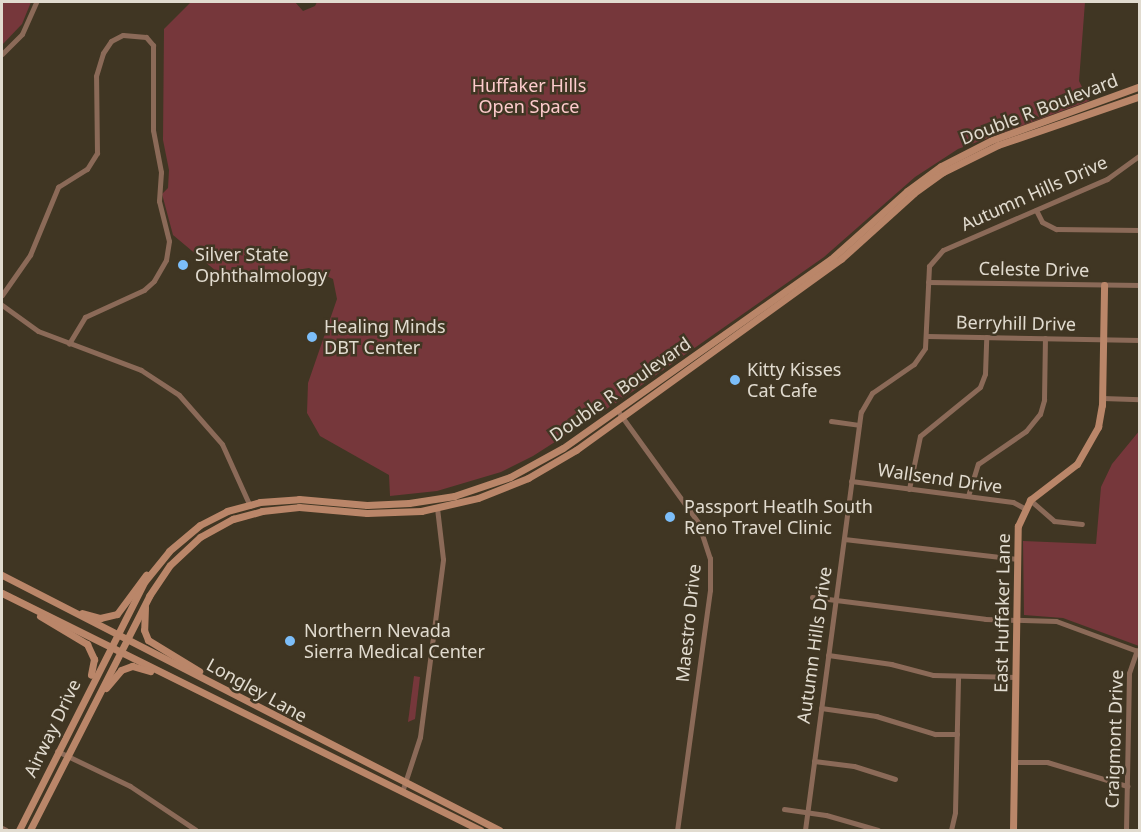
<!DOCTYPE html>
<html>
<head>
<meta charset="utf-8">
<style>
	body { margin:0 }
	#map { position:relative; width:1141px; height:832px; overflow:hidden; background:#403623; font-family:"Noto Sans",sans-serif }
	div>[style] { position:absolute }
	.green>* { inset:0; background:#76373b }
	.street>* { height:5px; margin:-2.5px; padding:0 2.5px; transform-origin:2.5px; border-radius:2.5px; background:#8b6a58 }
	.secondary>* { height:7px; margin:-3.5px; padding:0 3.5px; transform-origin:3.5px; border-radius:3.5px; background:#ba8669 }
	.dots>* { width:16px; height:16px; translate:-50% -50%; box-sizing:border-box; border:3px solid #403623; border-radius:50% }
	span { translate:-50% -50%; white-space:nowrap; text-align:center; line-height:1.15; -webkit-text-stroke:5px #403623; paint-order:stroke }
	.park-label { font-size:18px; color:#fdcbcc }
	.street-label { font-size:18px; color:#e1dbcf }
	.poi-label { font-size:18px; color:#e1dbcf }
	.left { translate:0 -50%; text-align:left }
	.frame { position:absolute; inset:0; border:3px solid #e1dbcf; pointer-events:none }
</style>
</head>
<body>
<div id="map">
	<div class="green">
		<i style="clip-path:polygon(2px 2px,31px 2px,22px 24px,2px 45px)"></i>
		<i style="clip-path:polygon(191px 2px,295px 2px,303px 11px,315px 6px,317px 2px,1085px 2px,1079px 81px,1089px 101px,958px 149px,915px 177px,824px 257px,619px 401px,533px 456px,501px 472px,437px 491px,390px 496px,389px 475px,320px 436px,307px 413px,308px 383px,337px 299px,333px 279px,309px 268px,257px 276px,216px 271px,173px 235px,162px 194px,168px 188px,169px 170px,163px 140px,164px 29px)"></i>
		<i style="clip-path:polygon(1140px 430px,1139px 646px,1063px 618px,1024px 615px,1023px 541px,1096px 544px,1101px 487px,1112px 464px)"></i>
		<i style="clip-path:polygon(414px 676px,420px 677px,415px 719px,408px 722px)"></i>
	</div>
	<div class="street">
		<i style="left:2px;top:54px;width:28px;rotate:-45deg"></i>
		<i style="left:22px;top:34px;width:35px;rotate:-66deg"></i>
		<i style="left:1036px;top:210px;width:13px;rotate:63deg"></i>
		<i style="left:1042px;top:222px;width:16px;rotate:27deg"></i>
		<i style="left:1056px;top:229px;width:84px;rotate:0.7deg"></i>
		<i style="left:928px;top:282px;width:212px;rotate:0.8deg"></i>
		<i style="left:2px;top:295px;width:49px;rotate:-55deg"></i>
		<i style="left:30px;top:255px;width:74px;rotate:-67.6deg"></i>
		<i style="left:58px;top:187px;width:34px;rotate:-32deg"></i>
		<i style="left:87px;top:169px;width:19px;rotate:-58deg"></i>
		<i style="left:97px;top:153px;width:77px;rotate:-90.7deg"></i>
		<i style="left:96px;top:76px;width:24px;rotate:-73deg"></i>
		<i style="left:103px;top:53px;width:14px;rotate:-56deg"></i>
		<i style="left:111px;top:41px;width:13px;rotate:-27deg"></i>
		<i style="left:123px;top:35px;width:23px;rotate:5deg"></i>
		<i style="left:146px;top:37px;width:11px;rotate:49deg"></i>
		<i style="left:153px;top:45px;width:85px;rotate:90deg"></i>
		<i style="left:153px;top:130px;width:43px;rotate:79.2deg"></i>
		<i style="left:161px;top:172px;width:29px;rotate:94deg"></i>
		<i style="left:159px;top:201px;width:41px;rotate:76deg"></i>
		<i style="left:169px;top:241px;width:19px;rotate:99deg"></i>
		<i style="left:166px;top:260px;width:24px;rotate:120deg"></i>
		<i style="left:154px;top:281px;width:13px;rotate:138deg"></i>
		<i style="left:144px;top:290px;width:65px;rotate:155.4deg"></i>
		<i style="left:85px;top:317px;width:31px;rotate:121deg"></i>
		<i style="left:2px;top:305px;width:44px;rotate:35.8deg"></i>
		<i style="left:38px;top:331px;width:110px;rotate:20.7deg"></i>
		<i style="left:141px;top:370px;width:45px;rotate:33.3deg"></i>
		<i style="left:179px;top:395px;width:65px;rotate:48.7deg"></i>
		<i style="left:222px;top:444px;width:68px;rotate:65.7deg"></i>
		<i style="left:927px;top:336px;width:213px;rotate:1.1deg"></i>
		<i style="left:1102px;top:398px;width:38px;rotate:2deg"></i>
		<i style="left:620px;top:414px;width:133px;rotate:54.2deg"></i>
		<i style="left:698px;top:522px;width:38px;rotate:72deg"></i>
		<i style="left:710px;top:558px;width:32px;rotate:90deg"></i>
		<i style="left:710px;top:590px;width:242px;rotate:97.8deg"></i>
		<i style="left:831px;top:421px;width:28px;rotate:8deg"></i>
		<i style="left:851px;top:481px;width:163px;rotate:7.4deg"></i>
		<i style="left:1013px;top:502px;width:13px;rotate:29deg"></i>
		<i style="left:909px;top:489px;width:54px;rotate:-78.3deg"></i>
		<i style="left:920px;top:436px;width:77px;rotate:-39.2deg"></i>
		<i style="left:980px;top:387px;width:14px;rotate:-69deg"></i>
		<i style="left:985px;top:374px;width:37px;rotate:-88deg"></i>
		<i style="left:968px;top:496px;width:34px;rotate:-73deg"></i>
		<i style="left:978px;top:464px;width:58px;rotate:-34.5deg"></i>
		<i style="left:1026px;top:431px;width:22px;rotate:-51deg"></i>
		<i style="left:1040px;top:414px;width:15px;rotate:-74deg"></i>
		<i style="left:1044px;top:400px;width:62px;rotate:-89.1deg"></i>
		<i style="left:1030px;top:500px;width:32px;rotate:41deg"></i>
		<i style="left:1054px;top:521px;width:28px;rotate:6deg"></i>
		<i style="left:844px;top:539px;width:175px;rotate:6.6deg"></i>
		<i style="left:812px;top:597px;width:174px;rotate:7.2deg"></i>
		<i style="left:985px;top:619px;width:71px;rotate:1.6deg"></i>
		<i style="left:1056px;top:621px;width:90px;rotate:20.3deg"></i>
		<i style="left:828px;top:655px;width:64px;rotate:8.1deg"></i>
		<i style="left:891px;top:664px;width:43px;rotate:14.7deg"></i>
		<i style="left:933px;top:675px;width:83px;rotate:1.4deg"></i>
		<i style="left:821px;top:708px;width:56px;rotate:8.3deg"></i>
		<i style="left:876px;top:716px;width:62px;rotate:17deg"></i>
		<i style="left:935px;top:734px;width:22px"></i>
		<i style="left:57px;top:751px;width:81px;rotate:25.6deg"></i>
		<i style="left:130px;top:786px;width:79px;rotate:33.7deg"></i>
		<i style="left:814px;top:761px;width:40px;rotate:7.1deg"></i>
		<i style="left:854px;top:766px;width:43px;rotate:17.6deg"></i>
		<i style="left:1014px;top:762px;width:33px"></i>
		<i style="left:1047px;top:762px;width:84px;rotate:16.7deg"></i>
		<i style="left:402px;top:792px;width:58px;rotate:-71.9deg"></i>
		<i style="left:420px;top:737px;width:179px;rotate:-82.6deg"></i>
		<i style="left:443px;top:559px;width:51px;rotate:-96.7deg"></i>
		<i style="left:784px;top:809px;width:42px;rotate:8.1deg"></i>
		<i style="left:826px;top:815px;width:54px;rotate:16.1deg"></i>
		<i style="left:2px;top:828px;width:4px;rotate:27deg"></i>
		<i style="left:805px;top:830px;width:422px;rotate:-82.4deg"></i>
		<i style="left:861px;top:412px;width:22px;rotate:-60deg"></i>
		<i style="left:872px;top:393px;width:51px;rotate:-34.6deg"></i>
		<i style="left:914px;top:364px;width:19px;rotate:-55deg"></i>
		<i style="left:925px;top:348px;width:82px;rotate:-87.2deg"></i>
		<i style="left:929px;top:266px;width:21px;rotate:-49deg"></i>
		<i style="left:943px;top:250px;width:179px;rotate:-23.4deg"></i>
		<i style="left:1107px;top:179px;width:41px;rotate:-36deg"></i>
		<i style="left:951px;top:830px;width:18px;rotate:-77deg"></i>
		<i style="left:955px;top:812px;width:136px;rotate:-88.7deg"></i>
		<i style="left:1126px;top:830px;width:157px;rotate:-88.9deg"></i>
		<i style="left:1129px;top:673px;width:24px;rotate:-71deg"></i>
	</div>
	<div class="secondary">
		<i style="left:2px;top:575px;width:559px;rotate:27.16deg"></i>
		<i style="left:2px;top:593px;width:534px;rotate:26.37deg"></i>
		<i style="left:145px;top:607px;width:23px;rotate:92deg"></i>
		<i style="left:144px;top:630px;width:11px;rotate:68deg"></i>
		<i style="left:148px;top:640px;width:60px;rotate:31.3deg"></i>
		<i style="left:82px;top:613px;width:19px;rotate:16deg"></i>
		<i style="left:100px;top:618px;width:17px;rotate:-13deg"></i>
		<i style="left:117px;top:614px;width:49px;rotate:-53.4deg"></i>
		<i style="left:40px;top:616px;width:55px;rotate:30.8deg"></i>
		<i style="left:87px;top:644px;width:17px;rotate:65deg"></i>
		<i style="left:94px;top:659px;width:16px;rotate:101deg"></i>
		<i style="left:106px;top:688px;width:23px;rotate:-50deg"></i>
		<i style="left:121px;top:670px;width:12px;rotate:-20deg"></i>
		<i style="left:132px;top:666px;width:19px;rotate:16deg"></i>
		<i style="left:19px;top:830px;width:279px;rotate:-63.2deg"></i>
		<i style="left:145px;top:581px;width:38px;rotate:-51deg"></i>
		<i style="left:169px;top:551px;width:40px;rotate:-40deg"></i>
		<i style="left:200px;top:525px;width:30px;rotate:-27deg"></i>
		<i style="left:227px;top:511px;width:34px;rotate:-15deg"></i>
		<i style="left:260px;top:502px;width:39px;rotate:-4deg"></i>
		<i style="left:299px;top:499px;width:68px;rotate:5deg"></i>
		<i style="left:367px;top:505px;width:42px;rotate:-2.7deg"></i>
		<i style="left:409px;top:503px;width:46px;rotate:-8.8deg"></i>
		<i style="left:454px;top:496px;width:59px;rotate:-18.7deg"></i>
		<i style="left:510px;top:477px;width:60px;rotate:-28.7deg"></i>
		<i style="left:563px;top:448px;width:328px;rotate:-35.2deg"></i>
		<i style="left:831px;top:259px;width:102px;rotate:-41.8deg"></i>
		<i style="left:907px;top:191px;width:42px;rotate:-36.3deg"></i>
		<i style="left:941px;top:166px;width:57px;rotate:-27deg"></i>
		<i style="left:992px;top:140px;width:158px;rotate:-20deg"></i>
		<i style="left:30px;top:830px;width:263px;rotate:-63deg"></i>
		<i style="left:149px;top:596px;width:37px;rotate:-56deg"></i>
		<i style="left:170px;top:565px;width:41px;rotate:-43deg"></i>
		<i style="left:200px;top:537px;width:38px;rotate:-29deg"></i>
		<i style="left:233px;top:519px;width:30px;rotate:-15deg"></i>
		<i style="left:262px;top:511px;width:37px;rotate:-6deg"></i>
		<i style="left:299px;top:507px;width:68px;rotate:5deg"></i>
		<i style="left:367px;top:513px;width:54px;rotate:-2.1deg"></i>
		<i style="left:421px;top:511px;width:58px;rotate:-12.8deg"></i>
		<i style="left:478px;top:498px;width:54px;rotate:-21.8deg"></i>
		<i style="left:528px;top:478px;width:56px;rotate:-30.3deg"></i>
		<i style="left:576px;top:450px;width:327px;rotate:-35.8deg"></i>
		<i style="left:841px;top:259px;width:98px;rotate:-42.1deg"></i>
		<i style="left:914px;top:193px;width:36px;rotate:-36deg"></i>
		<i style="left:943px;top:172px;width:61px;rotate:-26.1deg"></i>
		<i style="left:998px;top:145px;width:150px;rotate:-19deg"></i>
		<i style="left:1013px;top:830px;width:304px;rotate:-89.1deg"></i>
		<i style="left:1018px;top:526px;width:29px;rotate:-65deg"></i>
		<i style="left:1030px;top:500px;width:59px;rotate:-37.5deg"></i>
		<i style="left:1077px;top:464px;width:43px;rotate:-60.4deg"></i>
		<i style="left:1098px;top:427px;width:22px;rotate:-80deg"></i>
		<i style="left:1102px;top:405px;width:120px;rotate:-89deg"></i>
	</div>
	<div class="dots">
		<i style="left:183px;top:265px;background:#7cbef9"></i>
		<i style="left:312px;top:337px;background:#7cbef9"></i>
		<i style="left:735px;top:380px;background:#7cbef9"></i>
		<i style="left:670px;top:517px;background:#7cbef9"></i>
		<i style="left:290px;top:641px;background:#7cbef9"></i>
	</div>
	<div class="park-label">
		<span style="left:529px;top:96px">Huffaker Hills<br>Open Space</span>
	</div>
	<div class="street-label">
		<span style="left:1039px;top:109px;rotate:-21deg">Double R Boulevard</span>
		<span style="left:1034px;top:193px;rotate:-24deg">Autumn Hills Drive</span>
		<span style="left:1034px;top:269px;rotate:1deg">Celeste Drive</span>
		<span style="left:1016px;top:323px;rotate:1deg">Berryhill Drive</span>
		<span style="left:620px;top:389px;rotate:-35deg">Double R Boulevard</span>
		<span style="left:940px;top:478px;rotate:8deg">Wallsend Drive</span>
		<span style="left:1002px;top:613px;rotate:-89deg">East Huffaker Lane</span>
		<span style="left:688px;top:623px;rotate:-84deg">Maestro Drive</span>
		<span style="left:814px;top:645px;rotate:-82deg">Autumn Hills Drive</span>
		<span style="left:257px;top:690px;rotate:29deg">Longley Lane</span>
		<span style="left:52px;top:728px;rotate:-64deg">Airway Drive</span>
		<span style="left:1114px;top:739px;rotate:-88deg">Craigmont Drive</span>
	</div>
	<div class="poi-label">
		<span class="left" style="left:195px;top:265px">Silver State<br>Ophthalmology</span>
		<span class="left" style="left:324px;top:337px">Healing Minds<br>DBT Center</span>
		<span class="left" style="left:747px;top:380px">Kitty Kisses<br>Cat Cafe</span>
		<span class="left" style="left:684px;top:517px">Passport Heatlh South<br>Reno Travel Clinic</span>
		<span class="left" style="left:304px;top:641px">Northern Nevada<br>Sierra Medical Center</span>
	</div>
	<div class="frame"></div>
</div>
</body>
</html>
